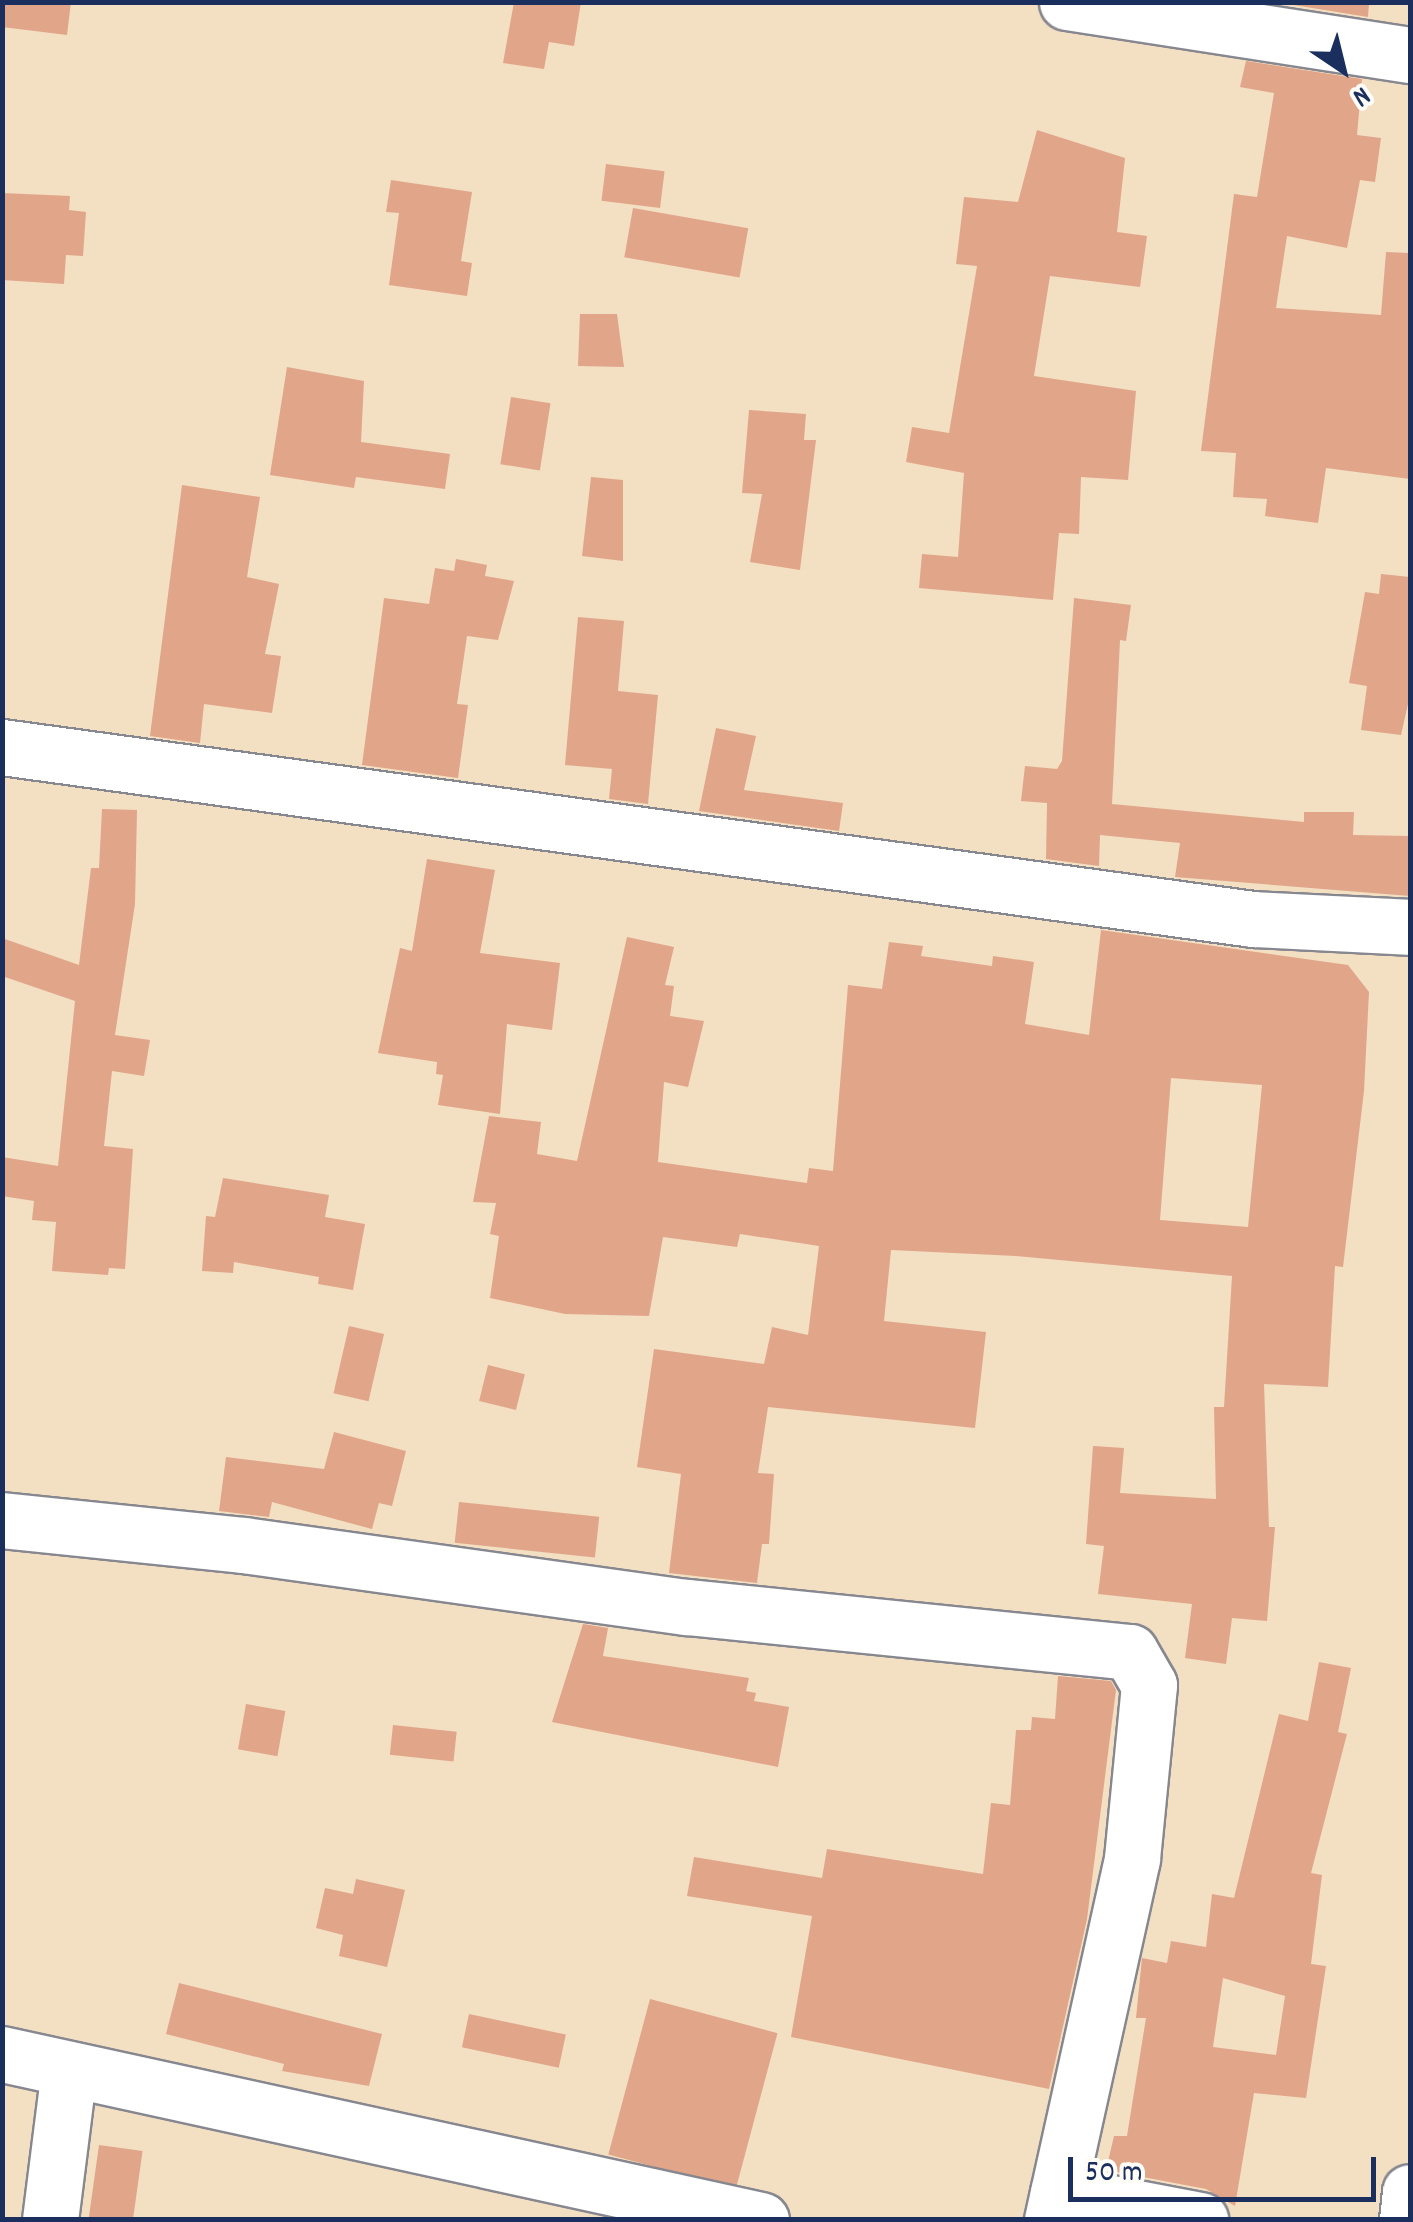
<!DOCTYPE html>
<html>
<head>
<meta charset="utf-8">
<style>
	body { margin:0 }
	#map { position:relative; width:1413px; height:2222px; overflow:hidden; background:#f3dfc2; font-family:Dekko,sans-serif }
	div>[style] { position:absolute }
	.building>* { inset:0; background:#e1a58a; transform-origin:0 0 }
	.roads { filter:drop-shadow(2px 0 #878790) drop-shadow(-2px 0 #878790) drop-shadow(0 2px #878790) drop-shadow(0 -2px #878790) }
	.minor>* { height:55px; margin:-27.5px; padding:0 27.5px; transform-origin:27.5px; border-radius:27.5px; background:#fff }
	.highway>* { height:55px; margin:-27.5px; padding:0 27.5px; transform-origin:27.5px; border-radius:27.5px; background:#fff }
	span { translate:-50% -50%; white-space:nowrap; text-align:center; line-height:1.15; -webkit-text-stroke:10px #fdfcf7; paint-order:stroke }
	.frame { position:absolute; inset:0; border:5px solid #1b2f5e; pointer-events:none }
	.north { position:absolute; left:1293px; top:20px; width:100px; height:100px; -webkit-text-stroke:8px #fdfcf7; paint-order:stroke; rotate:145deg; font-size:28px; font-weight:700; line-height:40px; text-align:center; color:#1b2f5e }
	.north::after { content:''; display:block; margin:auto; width:35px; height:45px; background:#1b2f5e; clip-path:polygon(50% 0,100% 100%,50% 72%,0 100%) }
	.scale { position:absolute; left:1068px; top:2157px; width:308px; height:45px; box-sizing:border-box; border:5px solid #1b2f5e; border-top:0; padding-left:12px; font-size:30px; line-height:35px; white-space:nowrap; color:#1b2f5e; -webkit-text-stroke:8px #fdfcf7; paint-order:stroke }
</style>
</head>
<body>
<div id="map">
	<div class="building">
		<i style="clip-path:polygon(2px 2px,71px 2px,67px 35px,2px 27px)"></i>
		<i style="clip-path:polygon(514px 2px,581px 2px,574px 46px,549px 42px,544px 69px,503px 63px)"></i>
		<i style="clip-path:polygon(1275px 2px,1369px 2px,1368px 17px)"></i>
		<i style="clip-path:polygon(1246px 61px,1362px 79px,1357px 135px,1381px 138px,1375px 182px,1360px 180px,1347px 248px,1287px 236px,1276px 308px,1381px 315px,1386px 252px,1410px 253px,1410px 479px,1326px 468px,1318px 523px,1265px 516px,1267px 499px,1233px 497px,1236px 453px,1201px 451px,1234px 194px,1257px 197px,1274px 93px,1240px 87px)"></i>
		<i style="clip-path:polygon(1037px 130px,1125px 158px,1117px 232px,1147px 236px,1140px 287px,1050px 276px,1034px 376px,1136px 391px,1128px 480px,1081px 477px,1079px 534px,1059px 533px,1053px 600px,919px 588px,922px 554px,958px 557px,964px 473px,906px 462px,912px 427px,949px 433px,977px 266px,956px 264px,964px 197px,1018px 202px)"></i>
		<i style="left:606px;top:164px;width:59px;height:37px;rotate:7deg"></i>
		<i style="clip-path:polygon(391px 180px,472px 192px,461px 261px,472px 263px,467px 296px,389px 285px,399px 213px,386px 212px)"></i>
		<i style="clip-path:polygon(2px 193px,70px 196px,69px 210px,86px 212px,83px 256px,66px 255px,64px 284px,2px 280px)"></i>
		<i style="left:633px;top:208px;width:117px;height:50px;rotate:10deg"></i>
		<i style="clip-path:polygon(580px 314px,617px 314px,624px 367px,578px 366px)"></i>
		<i style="clip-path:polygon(287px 367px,364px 381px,361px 442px,450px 454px,445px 489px,356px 477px,354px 488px,270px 475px)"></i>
		<i style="left:511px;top:397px;width:40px;height:68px;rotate:9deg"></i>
		<i style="clip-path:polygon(749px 410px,806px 414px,804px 440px,816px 440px,800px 570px,750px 562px,762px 494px,742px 493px)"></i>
		<i style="clip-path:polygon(591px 477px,623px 480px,623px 561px,582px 556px)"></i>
		<i style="clip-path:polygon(182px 485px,260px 497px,247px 577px,279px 584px,265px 654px,281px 656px,272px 713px,204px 704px,200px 743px,150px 736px)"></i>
		<i style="clip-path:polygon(456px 559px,487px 565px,485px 576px,514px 581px,498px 640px,467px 636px,457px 704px,468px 705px,458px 778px,362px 765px,384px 598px,429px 604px,435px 568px,454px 571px)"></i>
		<i style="clip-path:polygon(1381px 574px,1410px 577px,1410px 695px,1401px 735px,1361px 730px,1367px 686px,1349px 683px,1365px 592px,1379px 594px)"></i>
		<i style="clip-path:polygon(1074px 598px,1131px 605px,1126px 641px,1120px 640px,1112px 804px,1304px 822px,1304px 812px,1354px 812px,1353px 835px,1410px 836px,1410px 896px,1175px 877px,1180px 843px,1100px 835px,1099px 866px,1046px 859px,1047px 803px,1021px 801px,1025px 766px,1057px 769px,1062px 761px)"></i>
		<i style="clip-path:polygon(578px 617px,624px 621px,618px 691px,658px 695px,648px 804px,609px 799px,612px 769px,565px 765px)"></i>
		<i style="clip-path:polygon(716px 728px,756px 736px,744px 790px,843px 803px,839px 831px,699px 811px)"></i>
		<i style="clip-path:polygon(102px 809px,137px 810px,135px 904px,115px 1035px,150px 1040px,144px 1076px,112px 1071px,104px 1146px,133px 1149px,125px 1269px,109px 1268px,108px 1275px,52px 1271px,56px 1222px,32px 1220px,34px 1201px,2px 1196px,2px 1157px,58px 1166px,75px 1001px,2px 976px,2px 938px,79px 965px,91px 868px,99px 868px)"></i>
		<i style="clip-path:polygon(427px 859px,495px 870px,480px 953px,560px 963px,552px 1030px,507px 1024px,500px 1114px,438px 1105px,443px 1075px,436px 1074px,437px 1062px,378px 1053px,400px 948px,412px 951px)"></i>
		<i style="clip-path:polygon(evenodd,1101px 930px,1348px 965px,1369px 992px,1364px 1091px,1343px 1267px,1335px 1266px,1328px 1387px,1264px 1384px,1269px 1527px,1275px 1527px,1267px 1621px,1232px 1618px,1226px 1664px,1185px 1658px,1192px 1604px,1098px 1594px,1104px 1546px,1086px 1544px,1093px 1446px,1124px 1448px,1120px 1493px,1216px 1499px,1214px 1407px,1224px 1407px,1232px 1276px,1016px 1256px,891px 1250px,884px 1321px,986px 1332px,975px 1428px,768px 1407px,758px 1473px,774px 1474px,769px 1544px,762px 1544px,757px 1583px,669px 1573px,681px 1474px,637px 1467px,654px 1349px,764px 1364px,772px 1327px,808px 1335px,819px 1246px,740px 1234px,737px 1247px,663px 1237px,649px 1316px,565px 1314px,490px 1298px,499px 1236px,490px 1234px,496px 1203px,473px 1202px,489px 1116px,541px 1122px,537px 1154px,577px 1161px,627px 937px,674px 947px,665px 985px,674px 986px,670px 1016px,704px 1021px,688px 1087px,664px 1082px,658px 1162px,807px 1183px,809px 1168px,833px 1171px,848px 985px,882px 989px,889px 942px,923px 946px,921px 956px,992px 966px,993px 956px,1034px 962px,1025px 1024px,1089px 1035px,1101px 930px,1171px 1078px,1262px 1085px,1248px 1227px,1160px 1220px,1171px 1078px)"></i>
		<i style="clip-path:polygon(223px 1178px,329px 1195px,325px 1217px,365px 1224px,353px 1290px,318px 1284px,319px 1277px,234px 1262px,233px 1273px,202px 1271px,206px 1216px,215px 1217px)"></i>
		<i style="left:349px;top:1326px;width:36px;height:69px;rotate:13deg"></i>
		<i style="left:488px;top:1365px;width:38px;height:37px;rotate:14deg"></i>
		<i style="clip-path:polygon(334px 1432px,406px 1451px,392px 1506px,379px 1503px,372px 1529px,272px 1502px,269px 1517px,219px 1511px,226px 1457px,324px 1469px)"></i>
		<i style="left:459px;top:1502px;width:141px;height:41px;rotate:6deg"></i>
		<i style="clip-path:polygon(583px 1624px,608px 1628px,603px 1656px,749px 1678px,746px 1691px,756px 1693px,754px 1701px,789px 1707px,778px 1767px,552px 1722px)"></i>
		<i style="clip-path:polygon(evenodd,1319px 1662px,1351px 1668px,1338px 1732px,1347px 1734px,1311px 1873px,1322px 1875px,1311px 1964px,1326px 1966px,1306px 2098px,1254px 2093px,1235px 2206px,1206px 2189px,1106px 2170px,1114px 2136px,1127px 2136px,1146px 2018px,1136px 2018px,1142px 1958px,1167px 1963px,1171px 1941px,1206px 1947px,1212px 1894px,1234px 1898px,1279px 1714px,1308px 1721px,1319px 1662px,1223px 1978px,1285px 1996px,1276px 2055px,1213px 2047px,1223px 1978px)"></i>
		<i style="clip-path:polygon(1058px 1676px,1111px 1681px,1116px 1690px,1087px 1919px,1049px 2089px,791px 2037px,812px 1916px,687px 1896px,694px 1857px,822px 1878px,827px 1849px,983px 1874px,991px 1803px,1010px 1805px,1016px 1730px,1031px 1730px,1032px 1717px,1055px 1719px)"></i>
		<i style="left:246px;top:1704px;width:40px;height:46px;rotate:10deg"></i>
		<i style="left:393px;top:1725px;width:64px;height:30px;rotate:6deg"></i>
		<i style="clip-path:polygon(356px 1879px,405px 1890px,387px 1967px,339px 1956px,343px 1935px,316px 1928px,325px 1888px,353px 1894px)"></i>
		<i style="clip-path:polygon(179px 1983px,382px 2034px,369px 2086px,282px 2071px,284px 2064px,166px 2034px)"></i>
		<i style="left:650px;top:1999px;width:132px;height:161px;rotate:15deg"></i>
		<i style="left:469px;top:2014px;width:99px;height:34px;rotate:12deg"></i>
		<i style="left:99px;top:2145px;width:44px;height:76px;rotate:8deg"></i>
	</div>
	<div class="roads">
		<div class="minor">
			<i style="left:1067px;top:2px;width:347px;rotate:8.8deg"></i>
			<i style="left:2px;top:747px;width:1263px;rotate:7.83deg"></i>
			<i style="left:1253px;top:919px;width:157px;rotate:2.9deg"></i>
			<i style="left:2px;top:1520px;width:243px;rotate:5.9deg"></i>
			<i style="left:244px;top:1545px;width:447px;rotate:8deg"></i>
			<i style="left:687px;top:1607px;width:445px;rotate:5.8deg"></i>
			<i style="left:1130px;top:1652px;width:38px;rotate:60deg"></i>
			<i style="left:1149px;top:1685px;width:175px;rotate:95.6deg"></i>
			<i style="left:1132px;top:1859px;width:370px;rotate:102.5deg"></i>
			<i style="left:2px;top:2054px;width:777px;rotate:12.34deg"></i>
			<i style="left:1058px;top:2193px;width:145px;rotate:10.8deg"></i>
			<i style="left:50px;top:2220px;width:152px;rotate:-82.8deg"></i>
		</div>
		<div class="highway">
			<i style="left:1407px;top:2220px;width:28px;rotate:-84deg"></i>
		</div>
	</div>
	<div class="frame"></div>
	<div class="north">N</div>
	<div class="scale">50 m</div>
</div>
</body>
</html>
